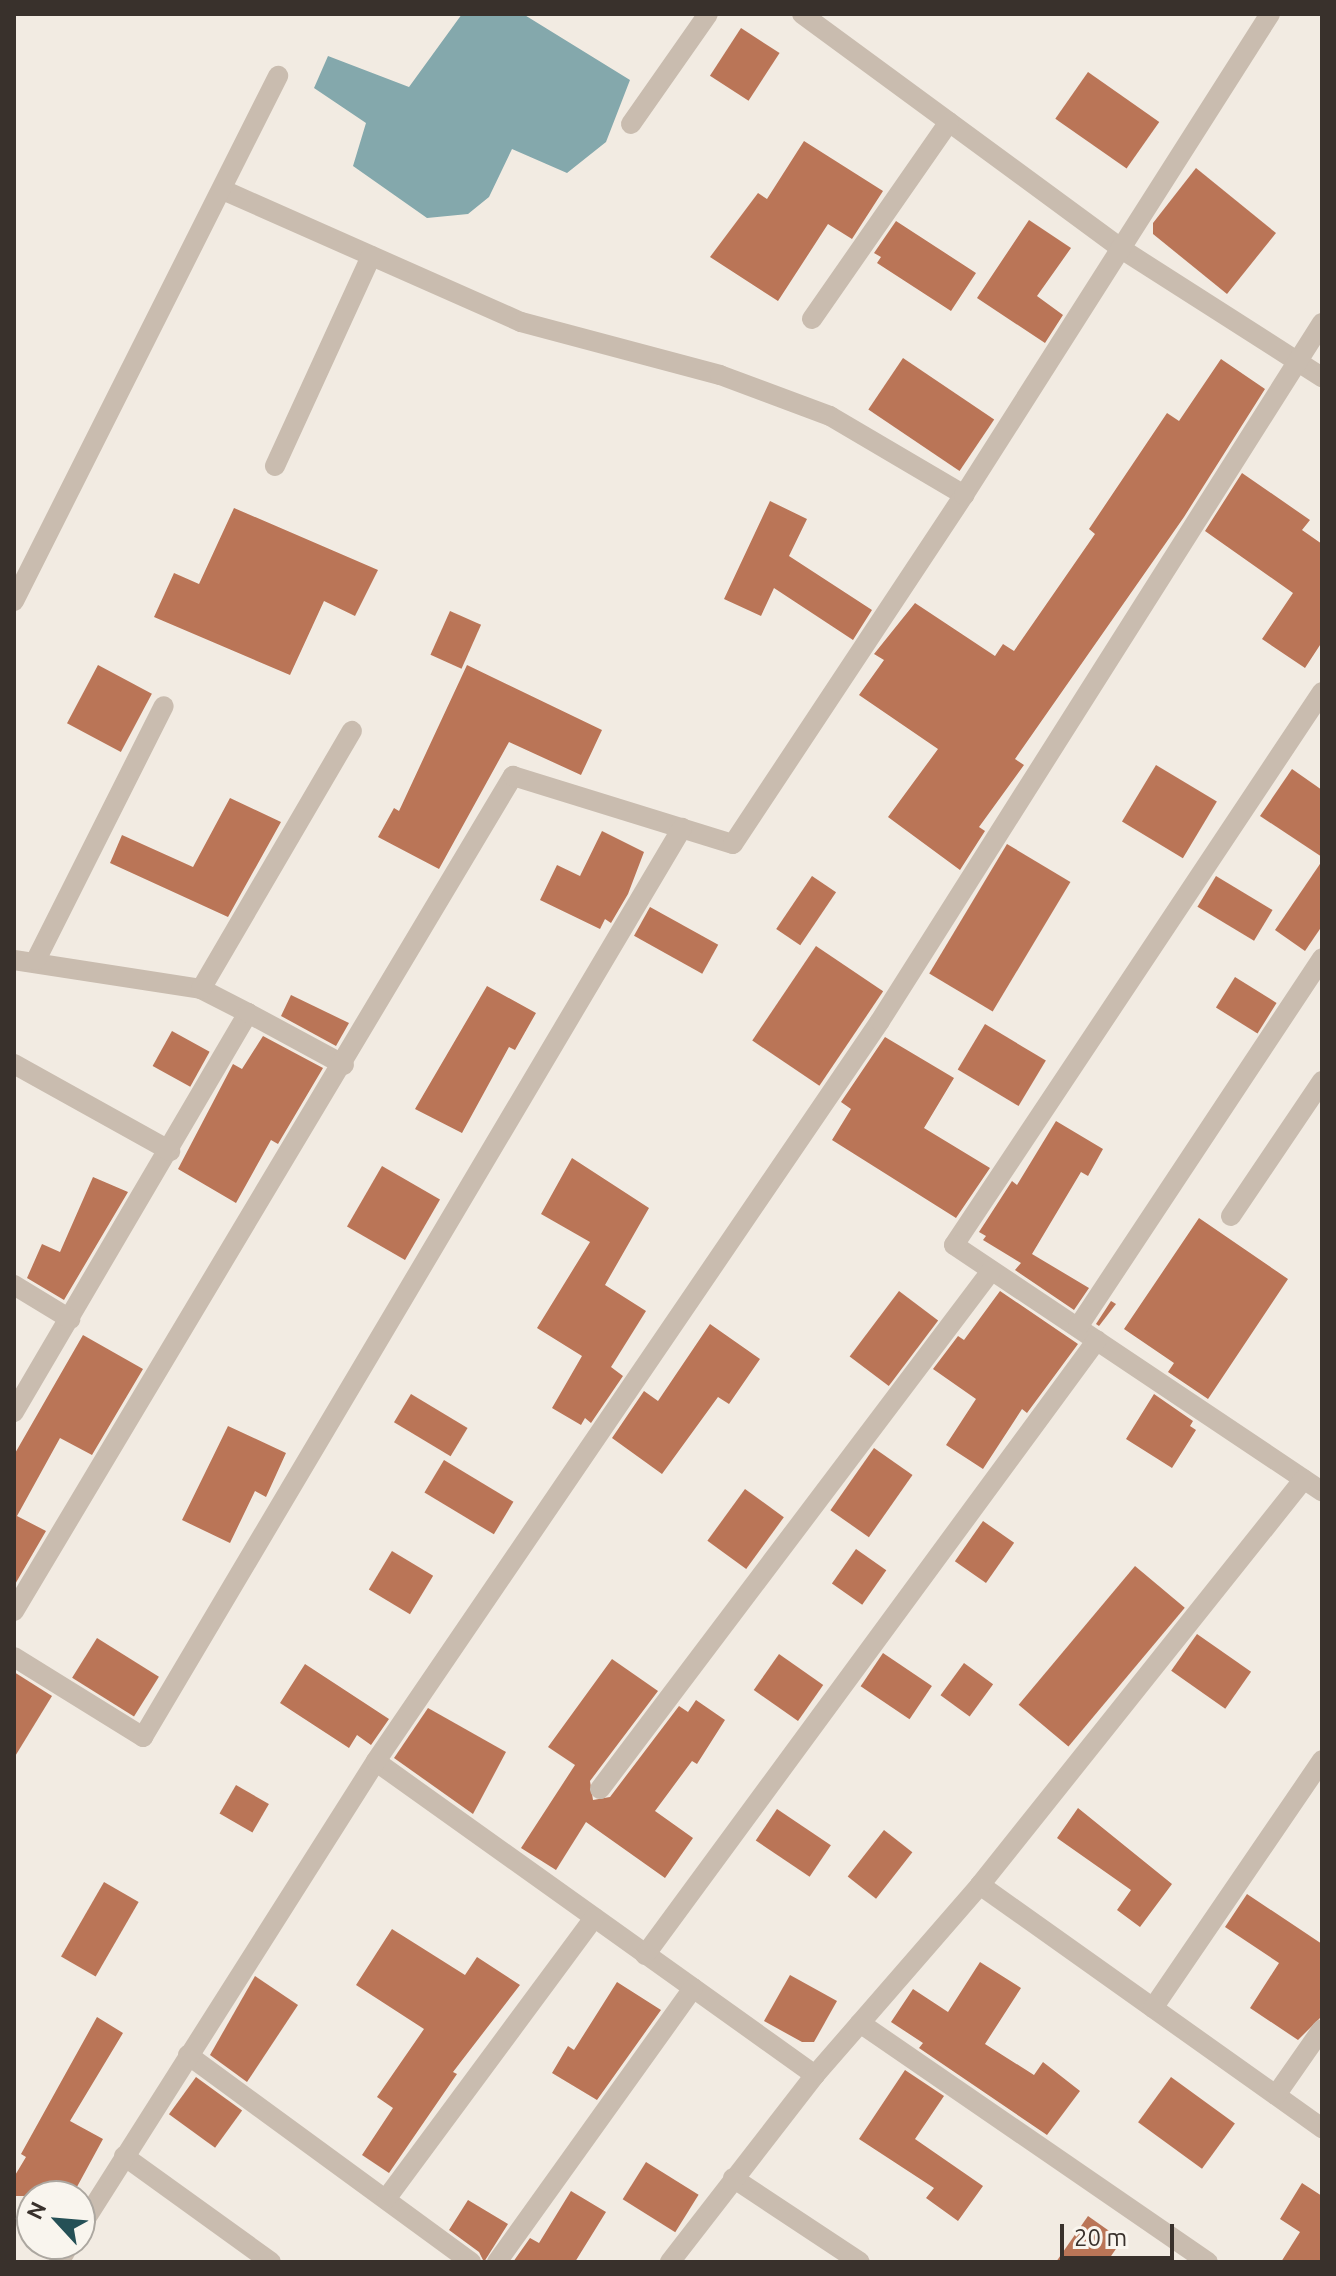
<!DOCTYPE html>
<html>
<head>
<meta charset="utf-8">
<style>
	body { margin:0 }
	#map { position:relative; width:1336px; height:2276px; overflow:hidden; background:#f2ebe2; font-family:Ubuntu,sans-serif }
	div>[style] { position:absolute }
	.water>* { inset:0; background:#84a8ac }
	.building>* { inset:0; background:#ba7557; transform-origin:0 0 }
	.street>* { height:20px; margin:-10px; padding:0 10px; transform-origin:10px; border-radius:10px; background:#c9bcaf }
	span { translate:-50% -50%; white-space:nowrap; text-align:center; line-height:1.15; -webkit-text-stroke:7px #f9f5ee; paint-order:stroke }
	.frame { position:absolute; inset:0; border:16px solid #39312c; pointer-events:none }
	.north { position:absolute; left:16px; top:2180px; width:80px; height:80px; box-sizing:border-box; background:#f9f5ee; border:2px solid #aca7a0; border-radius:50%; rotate:296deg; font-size:22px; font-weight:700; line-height:32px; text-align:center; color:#39312c }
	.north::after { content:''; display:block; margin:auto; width:28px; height:36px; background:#255056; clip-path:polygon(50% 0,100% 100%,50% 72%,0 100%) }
	.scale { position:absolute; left:1060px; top:2224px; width:114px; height:36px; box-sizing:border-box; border:4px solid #39312c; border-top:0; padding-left:10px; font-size:24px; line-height:28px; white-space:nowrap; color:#39312c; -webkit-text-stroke:6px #f9f5ee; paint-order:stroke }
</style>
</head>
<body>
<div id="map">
	<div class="water">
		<i style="clip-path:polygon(462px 14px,523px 14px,630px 80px,606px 142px,567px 173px,512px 149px,489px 197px,468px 214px,427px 218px,353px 166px,366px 123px,314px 88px,328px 56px,409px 87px)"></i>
	</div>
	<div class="building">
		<i style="left:741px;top:28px;width:46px;height:57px;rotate:33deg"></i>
		<i style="left:1088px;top:72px;width:87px;height:57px;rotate:35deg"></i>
		<i style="clip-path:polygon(804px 141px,883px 191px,852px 239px,828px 224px,778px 301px,710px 257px,758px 193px,767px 199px)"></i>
		<i style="clip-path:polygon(1196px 168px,1276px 233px,1227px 294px,1153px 234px,1153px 223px)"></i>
		<i style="clip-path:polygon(1029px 220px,1071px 248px,1037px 296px,1063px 315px,1045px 343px,977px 298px)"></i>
		<i style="clip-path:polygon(896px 221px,976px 273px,951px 311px,877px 263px,881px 257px,874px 253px)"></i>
		<i style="left:903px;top:358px;width:110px;height:62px;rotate:34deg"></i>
		<i style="clip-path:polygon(1221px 359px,1265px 389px,1184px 517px,1015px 759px,1024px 765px,979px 827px,985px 831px,960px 870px,888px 817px,938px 749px,859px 695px,884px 660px,874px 654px,915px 603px,995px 656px,1003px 644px,1014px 651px,1095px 534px,1089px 529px,1167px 413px,1179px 421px)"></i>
		<i style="clip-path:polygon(1242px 473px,1310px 520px,1302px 530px,1322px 544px,1322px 642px,1305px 668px,1262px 639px,1293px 593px,1205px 531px)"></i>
		<i style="clip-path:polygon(770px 501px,807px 519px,789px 556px,872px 610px,853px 640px,774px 588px,761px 616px,724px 599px)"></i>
		<i style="clip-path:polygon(234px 508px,378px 570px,355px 616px,324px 601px,290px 675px,154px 617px,174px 573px,199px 584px)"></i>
		<i style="left:450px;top:611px;width:34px;height:48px;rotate:24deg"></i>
		<i style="left:98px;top:665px;width:61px;height:66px;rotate:28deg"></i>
		<i style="clip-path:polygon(467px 665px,602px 730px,581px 775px,509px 742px,439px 869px,378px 837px,394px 808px,399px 811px)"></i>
		<i style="left:1156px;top:765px;width:71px;height:66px;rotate:31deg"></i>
		<i style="clip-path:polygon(1292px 769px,1322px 790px,1322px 857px,1260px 816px)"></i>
		<i style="clip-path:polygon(230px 798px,281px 822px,228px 917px,110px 863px,122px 835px,193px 867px)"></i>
		<i style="clip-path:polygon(602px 831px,644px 852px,628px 894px,611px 923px,605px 919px,600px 929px,540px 900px,557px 865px,580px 876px)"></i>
		<i style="left:1007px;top:844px;width:74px;height:151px;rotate:31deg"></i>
		<i style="clip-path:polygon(1322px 861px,1322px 926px,1305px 951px,1275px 930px)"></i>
		<i style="left:812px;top:876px;width:29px;height:64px;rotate:34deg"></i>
		<i style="left:1216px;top:876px;width:66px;height:36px;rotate:31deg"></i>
		<i style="left:650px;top:907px;width:78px;height:33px;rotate:29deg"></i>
		<i style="left:816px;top:946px;width:81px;height:114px;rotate:34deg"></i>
		<i style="left:1235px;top:977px;width:49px;height:36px;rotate:32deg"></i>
		<i style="clip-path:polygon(487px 986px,536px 1013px,515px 1050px,509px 1047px,462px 1133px,415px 1109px)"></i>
		<i style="clip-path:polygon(291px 995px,349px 1023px,336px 1046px,281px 1016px)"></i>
		<i style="left:985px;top:1024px;width:71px;height:53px;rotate:31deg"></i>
		<i style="left:172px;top:1031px;width:43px;height:40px;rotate:29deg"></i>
		<i style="clip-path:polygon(263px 1036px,323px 1068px,278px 1144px,271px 1140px,236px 1203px,178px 1169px,233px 1064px,242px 1069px)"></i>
		<i style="clip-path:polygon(885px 1037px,954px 1078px,924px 1128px,990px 1168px,956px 1218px,832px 1140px,851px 1109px,841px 1102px)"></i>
		<i style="clip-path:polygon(1056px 1121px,1103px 1149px,1088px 1176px,1081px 1172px,1032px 1254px,1089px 1288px,1074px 1310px,1015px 1270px,1021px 1263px,983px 1240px,986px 1236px,979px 1232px,1012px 1181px,1017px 1185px)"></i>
		<i style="clip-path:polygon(572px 1158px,649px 1208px,605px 1285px,646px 1311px,611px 1367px,623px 1376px,591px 1423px,585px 1418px,581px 1425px,552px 1408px,582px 1356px,537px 1328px,590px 1242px,541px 1214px)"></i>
		<i style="left:382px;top:1166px;width:67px;height:70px;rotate:30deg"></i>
		<i style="clip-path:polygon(93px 1177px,128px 1192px,64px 1300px,27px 1278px,42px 1244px,60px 1252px)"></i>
		<i style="clip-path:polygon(1199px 1218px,1288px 1279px,1208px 1399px,1168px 1372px,1174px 1363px,1124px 1329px)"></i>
		<i style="left:899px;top:1291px;width:49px;height:82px;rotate:37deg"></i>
		<i style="clip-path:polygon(1000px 1291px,1078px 1344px,1027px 1413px,1022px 1409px,983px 1469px,946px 1445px,976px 1399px,933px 1369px,958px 1336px,964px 1340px)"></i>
		<i style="clip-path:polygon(1111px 1301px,1116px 1304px,1099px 1326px,1096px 1324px)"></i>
		<i style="clip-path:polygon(710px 1324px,760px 1359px,729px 1404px,718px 1397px,662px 1474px,612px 1438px,644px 1391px,658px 1401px)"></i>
		<i style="clip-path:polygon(83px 1335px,143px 1369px,92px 1455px,60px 1438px,17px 1516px,46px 1531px,14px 1586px,14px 1455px)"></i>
		<i style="left:411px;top:1394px;width:66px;height:33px;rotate:31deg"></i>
		<i style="clip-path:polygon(1154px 1394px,1193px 1421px,1190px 1426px,1196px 1430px,1172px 1468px,1126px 1439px)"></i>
		<i style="clip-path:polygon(228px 1426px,286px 1453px,266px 1497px,255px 1491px,230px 1543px,182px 1520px)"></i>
		<i style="left:874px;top:1448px;width:47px;height:76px;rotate:35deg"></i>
		<i style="left:444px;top:1460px;width:81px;height:38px;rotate:31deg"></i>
		<i style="left:745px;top:1489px;width:48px;height:64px;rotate:36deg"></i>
		<i style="left:983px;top:1521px;width:38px;height:49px;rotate:35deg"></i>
		<i style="left:856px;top:1549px;width:37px;height:42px;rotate:35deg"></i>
		<i style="left:392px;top:1551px;width:48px;height:45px;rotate:31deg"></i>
		<i style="left:1135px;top:1566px;width:65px;height:181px;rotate:40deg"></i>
		<i style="left:1197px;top:1634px;width:66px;height:45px;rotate:35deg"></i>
		<i style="left:97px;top:1638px;width:73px;height:47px;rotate:32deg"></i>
		<i style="left:883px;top:1653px;width:59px;height:40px;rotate:34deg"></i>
		<i style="left:779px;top:1654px;width:54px;height:44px;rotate:35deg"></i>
		<i style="clip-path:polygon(612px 1659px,658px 1691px,590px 1781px,593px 1800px,610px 1797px,679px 1706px,688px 1712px,696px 1700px,725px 1720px,697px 1764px,692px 1761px,655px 1811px,693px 1838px,665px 1878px,586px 1822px,556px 1870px,521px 1848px,575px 1765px,548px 1747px)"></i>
		<i style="left:964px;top:1663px;width:36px;height:40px;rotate:36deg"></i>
		<i style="clip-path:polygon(305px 1664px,389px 1719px,371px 1745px,357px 1735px,349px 1748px,280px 1703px)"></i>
		<i style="clip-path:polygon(14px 1672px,52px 1696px,14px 1758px)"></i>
		<i style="clip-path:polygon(428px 1708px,506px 1752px,473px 1814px,394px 1758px)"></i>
		<i style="left:236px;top:1785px;width:38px;height:33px;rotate:30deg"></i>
		<i style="clip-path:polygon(1078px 1808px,1172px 1884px,1140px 1927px,1117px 1910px,1131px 1890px,1057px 1838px)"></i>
		<i style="left:777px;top:1809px;width:65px;height:38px;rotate:34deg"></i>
		<i style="left:884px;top:1830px;width:36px;height:59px;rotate:38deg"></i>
		<i style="left:104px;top:1882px;width:40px;height:86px;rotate:30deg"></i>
		<i style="clip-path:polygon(1247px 1894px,1322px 1944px,1322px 2016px,1298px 2040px,1250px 2008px,1279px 1963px,1225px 1927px)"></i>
		<i style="clip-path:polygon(392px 1929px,465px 1975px,477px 1957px,520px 1985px,453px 2072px,457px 2074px,389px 2173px,362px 2155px,393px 2108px,377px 2097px,424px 2029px,356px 1985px)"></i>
		<i style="clip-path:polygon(980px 1962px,1021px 1988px,985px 2044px,1034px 2075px,1043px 2062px,1080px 2091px,1047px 2135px,919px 2048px,923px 2043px,891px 2022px,913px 1989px,948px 2012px)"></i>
		<i style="clip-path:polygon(790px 1975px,837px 2001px,814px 2042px,802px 2042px,764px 2021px)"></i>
		<i style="clip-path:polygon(255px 1976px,298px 2005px,247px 2082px,210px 2055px)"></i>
		<i style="clip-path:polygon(617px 1982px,661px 2010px,597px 2100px,552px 2073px,568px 2046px,574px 2050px)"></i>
		<i style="clip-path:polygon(97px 2017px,123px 2033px,70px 2121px,103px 2139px,72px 2196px,14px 2196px,14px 2177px,26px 2157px,21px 2154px)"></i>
		<i style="clip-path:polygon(905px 2070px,944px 2096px,915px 2139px,983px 2186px,958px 2221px,926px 2198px,934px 2188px,859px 2139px)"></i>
		<i style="left:196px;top:2077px;width:57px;height:46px;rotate:36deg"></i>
		<i style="left:1171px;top:2077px;width:79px;height:56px;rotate:36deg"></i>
		<i style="left:646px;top:2162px;width:62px;height:44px;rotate:32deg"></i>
		<i style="clip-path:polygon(1302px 2183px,1322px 2196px,1322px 2262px,1281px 2262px,1300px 2232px,1280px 2219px)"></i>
		<i style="clip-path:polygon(571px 2191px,606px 2212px,575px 2262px,513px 2262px,530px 2238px,539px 2243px)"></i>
		<i style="clip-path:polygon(468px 2200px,508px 2224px,484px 2262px,479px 2252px,449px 2230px)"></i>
		<i style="clip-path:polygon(1088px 2216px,1122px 2240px,1107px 2262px,1056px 2262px)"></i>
	</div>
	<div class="street">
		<i style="left:802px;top:14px;width:395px;rotate:36.3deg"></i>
		<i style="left:1120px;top:248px;width:240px;rotate:32.6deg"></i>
		<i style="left:631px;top:124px;width:134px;rotate:-55deg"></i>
		<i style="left:223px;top:190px;width:326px;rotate:23.9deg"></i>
		<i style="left:521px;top:322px;width:206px;rotate:14.9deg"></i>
		<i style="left:720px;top:375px;width:117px;rotate:20.4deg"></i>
		<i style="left:830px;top:416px;width:156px;rotate:30.5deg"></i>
		<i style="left:812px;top:319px;width:240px;rotate:-55.2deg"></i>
		<i style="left:275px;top:466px;width:231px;rotate:-65.4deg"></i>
		<i style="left:14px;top:601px;width:588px;rotate:-63.3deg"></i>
		<i style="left:1322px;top:692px;width:664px;rotate:123.64deg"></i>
		<i style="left:954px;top:1245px;width:443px;rotate:33.8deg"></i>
		<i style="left:14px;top:960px;width:189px;rotate:8.8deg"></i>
		<i style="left:201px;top:989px;width:53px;rotate:27.1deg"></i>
		<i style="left:248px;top:1013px;width:463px;rotate:120.4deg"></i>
		<i style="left:36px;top:960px;width:284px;rotate:-63.3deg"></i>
		<i style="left:201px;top:989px;width:299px;rotate:-59.7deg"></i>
		<i style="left:248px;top:1013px;width:109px;rotate:28.4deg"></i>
		<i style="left:14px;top:1064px;width:179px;rotate:29.1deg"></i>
		<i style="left:1231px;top:1216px;width:163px;rotate:-56deg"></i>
		<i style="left:14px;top:1285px;width:66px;rotate:31.3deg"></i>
		<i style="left:1078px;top:1327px;width:442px;rotate:-56.5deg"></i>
		<i style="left:14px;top:1611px;width:973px;rotate:-59.14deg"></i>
		<i style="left:513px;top:776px;width:230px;rotate:17.2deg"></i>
		<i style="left:733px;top:844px;width:419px;rotate:-56.5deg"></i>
		<i style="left:964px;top:495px;width:570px;rotate:-57.54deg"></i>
		<i style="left:14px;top:1657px;width:152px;rotate:31.8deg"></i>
		<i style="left:143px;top:1737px;width:1057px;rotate:-59.33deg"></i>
		<i style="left:378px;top:1763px;width:537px;rotate:35.53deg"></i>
		<i style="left:600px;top:1789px;width:649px;rotate:-52.95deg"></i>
		<i style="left:980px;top:1885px;width:420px;rotate:35.4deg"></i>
		<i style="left:645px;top:1955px;width:763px;rotate:-53.69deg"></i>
		<i style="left:1153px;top:2008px;width:300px;rotate:-55.7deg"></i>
		<i style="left:860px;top:2023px;width:422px;rotate:34.5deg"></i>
		<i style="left:188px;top:2055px;width:351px;rotate:36.2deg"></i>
		<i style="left:1276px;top:2095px;width:80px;rotate:-55.1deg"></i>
		<i style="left:124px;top:2156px;width:181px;rotate:35.8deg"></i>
		<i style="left:733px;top:2178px;width:152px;rotate:33.5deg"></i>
		<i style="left:386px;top:2199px;width:350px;rotate:-53.5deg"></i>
		<i style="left:80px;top:2228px;width:553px;rotate:-57.63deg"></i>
		<i style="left:376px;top:1761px;width:895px;rotate:-55.74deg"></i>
		<i style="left:880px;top:1021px;width:826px;rotate:-57.66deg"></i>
		<i style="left:59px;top:2262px;width:21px;rotate:-59deg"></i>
		<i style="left:497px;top:2262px;width:337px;rotate:-54.4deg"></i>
		<i style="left:670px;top:2262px;width:237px;rotate:-52.2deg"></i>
		<i style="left:815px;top:2075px;width:252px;rotate:-49deg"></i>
		<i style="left:980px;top:1885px;width:519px;rotate:-51.41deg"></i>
	</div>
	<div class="frame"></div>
	<div class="north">N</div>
	<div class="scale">20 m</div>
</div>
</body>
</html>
